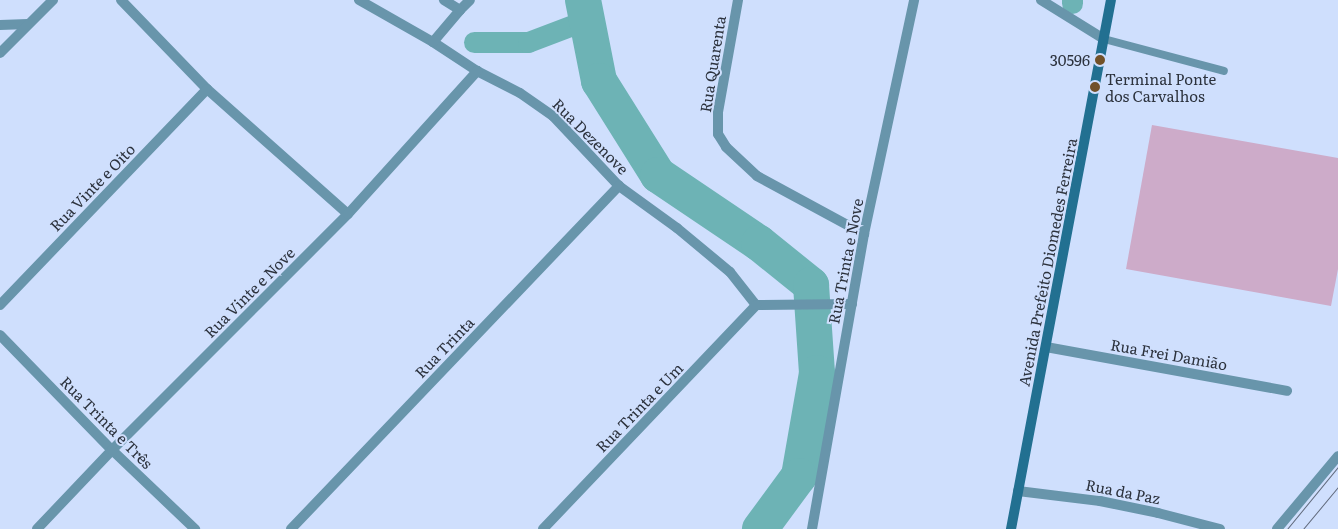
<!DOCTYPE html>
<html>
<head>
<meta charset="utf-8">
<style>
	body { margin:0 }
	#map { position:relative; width:1338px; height:529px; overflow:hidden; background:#cfdffd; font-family:Literata,serif }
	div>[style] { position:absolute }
	.green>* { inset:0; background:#cdabc9 }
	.canal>* { height:21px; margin:-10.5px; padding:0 10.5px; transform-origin:10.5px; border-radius:10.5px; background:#6db3b5 }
	.river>* { height:36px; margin:-18px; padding:0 18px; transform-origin:18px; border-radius:18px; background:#6db3b5 }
	.lane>* { height:8px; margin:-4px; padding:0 4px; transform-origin:4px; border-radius:4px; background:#6895ab }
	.street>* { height:10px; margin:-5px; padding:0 5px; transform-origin:5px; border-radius:5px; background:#6895ab }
	.secondary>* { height:10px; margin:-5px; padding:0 5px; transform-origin:5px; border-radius:5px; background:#227091 }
	.tram>* { height:1px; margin:-0.5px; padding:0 0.5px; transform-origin:0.5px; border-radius:0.5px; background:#626b7d }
	.dots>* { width:14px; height:14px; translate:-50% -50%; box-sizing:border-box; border:2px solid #cfdffd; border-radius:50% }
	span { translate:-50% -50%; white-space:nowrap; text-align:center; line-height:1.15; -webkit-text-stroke:4px #cfdffd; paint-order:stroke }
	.poi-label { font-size:15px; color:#2c323d }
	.right { translate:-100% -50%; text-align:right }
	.left { translate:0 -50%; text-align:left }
	.street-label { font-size:15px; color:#2c323d }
</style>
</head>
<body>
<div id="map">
	<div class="green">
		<i style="clip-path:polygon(1152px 125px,1338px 158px,1338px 269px,1331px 306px,1126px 269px)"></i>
	</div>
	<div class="canal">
		<i style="left:1072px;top:0;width:3px;rotate:90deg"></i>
		<i style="left:474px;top:42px;width:54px"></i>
		<i style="left:528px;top:42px;width:62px;rotate:-20.8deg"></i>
	</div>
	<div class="river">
		<i style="left:583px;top:0;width:83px;rotate:78.8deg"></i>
		<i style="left:599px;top:81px;width:111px;rotate:57.9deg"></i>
		<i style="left:658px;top:175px;width:122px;rotate:34deg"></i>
		<i style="left:759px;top:243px;width:67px;rotate:38.9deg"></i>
		<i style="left:811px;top:285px;width:88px;rotate:86.1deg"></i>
		<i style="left:817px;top:373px;width:105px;rotate:99.9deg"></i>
		<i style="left:799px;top:476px;width:66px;rotate:126.3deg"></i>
	</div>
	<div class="lane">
		<i style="left:1104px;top:39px;width:124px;rotate:14.9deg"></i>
	</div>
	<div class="street">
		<i style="left:121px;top:0;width:124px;rotate:46deg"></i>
		<i style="left:207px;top:89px;width:188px;rotate:41.6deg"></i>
		<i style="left:359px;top:0;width:85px;rotate:29.6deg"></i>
		<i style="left:433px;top:42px;width:53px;rotate:33.4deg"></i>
		<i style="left:477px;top:71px;width:48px;rotate:27.1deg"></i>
		<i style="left:520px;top:93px;width:40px;rotate:34.9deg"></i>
		<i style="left:553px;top:116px;width:96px;rotate:46.7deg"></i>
		<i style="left:619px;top:186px;width:72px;rotate:35.9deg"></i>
		<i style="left:677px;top:228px;width:69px;rotate:39.7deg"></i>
		<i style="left:730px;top:272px;width:42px;rotate:51.8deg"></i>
		<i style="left:738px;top:0;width:114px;rotate:100.1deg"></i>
		<i style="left:718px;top:112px;width:22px;rotate:90deg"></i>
		<i style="left:718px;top:134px;width:15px;rotate:58deg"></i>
		<i style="left:726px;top:147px;width:42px;rotate:43.1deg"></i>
		<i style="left:757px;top:176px;width:122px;rotate:28.5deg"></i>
		<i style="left:1041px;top:0;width:74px;rotate:31.8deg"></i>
		<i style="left:460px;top:10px;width:14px;rotate:-45deg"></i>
		<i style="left:0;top:25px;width:28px;rotate:-2deg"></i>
		<i style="left:433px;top:42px;width:42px;rotate:-49.8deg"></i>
		<i style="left:460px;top:10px;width:19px;rotate:-148deg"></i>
		<i style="left:0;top:53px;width:75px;rotate:-45deg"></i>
		<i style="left:0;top:305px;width:299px;rotate:-46.2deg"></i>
		<i style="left:756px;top:305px;width:96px;rotate:-0.6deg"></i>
		<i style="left:0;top:335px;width:161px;rotate:45.8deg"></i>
		<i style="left:112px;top:450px;width:115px;rotate:43.6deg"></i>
		<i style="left:1046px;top:347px;width:245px;rotate:10.3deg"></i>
		<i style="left:1018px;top:491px;width:83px;rotate:7deg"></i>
		<i style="left:1100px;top:501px;width:59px;rotate:11.7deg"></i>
		<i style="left:1158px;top:513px;width:64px;rotate:14.5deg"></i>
		<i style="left:37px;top:529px;width:109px;rotate:-46.5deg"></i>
		<i style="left:112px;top:450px;width:334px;rotate:-45deg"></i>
		<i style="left:348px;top:214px;width:193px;rotate:-47.9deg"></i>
		<i style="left:291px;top:529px;width:475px;rotate:-46.3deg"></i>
		<i style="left:543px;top:529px;width:309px;rotate:-46.4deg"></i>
		<i style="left:812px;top:529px;width:300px;rotate:-80deg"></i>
		<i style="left:864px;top:234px;width:239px;rotate:-77.9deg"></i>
		<i style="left:1277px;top:529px;width:95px;rotate:-50.1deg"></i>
	</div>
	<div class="secondary">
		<i style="left:1011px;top:529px;width:538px;rotate:-79.3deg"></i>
	</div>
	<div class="tram">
		<i style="left:1287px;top:529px;width:80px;rotate:-50.6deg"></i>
		<i style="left:1303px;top:529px;width:55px;rotate:-50.2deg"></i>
	</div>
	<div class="dots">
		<i style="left:1100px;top:60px;background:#725128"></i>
		<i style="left:1095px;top:87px;background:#725128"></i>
	</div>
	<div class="poi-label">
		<span class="right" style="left:1090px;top:60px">30596</span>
		<span class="left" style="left:1105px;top:87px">Terminal Ponte<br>dos Carvalhos</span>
	</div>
	<div class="street-label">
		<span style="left:712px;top:64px;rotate:-81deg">Rua Quarenta</span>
		<span style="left:591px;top:136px;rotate:45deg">Rua Dezenove</span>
		<span style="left:92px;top:187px;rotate:-46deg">Rua Vinte e Oito</span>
		<span style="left:845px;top:261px;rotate:-79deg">Rua Trinta e Nove</span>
		<span style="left:1047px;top:262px;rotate:-79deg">Avenida Prefeito Diomedes Ferreira</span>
		<span style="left:249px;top:292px;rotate:-45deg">Rua Vinte e Nove</span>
		<span style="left:444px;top:347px;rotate:-46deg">Rua Trinta</span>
		<span style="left:1169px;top:354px;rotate:10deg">Rua Frei Damião</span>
		<span style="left:639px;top:407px;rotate:-46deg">Rua Trinta e Um</span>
		<span style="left:107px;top:422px;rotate:45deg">Rua Trinta e Três</span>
		<span style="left:1123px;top:491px;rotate:11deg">Rua da Paz</span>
	</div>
</div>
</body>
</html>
